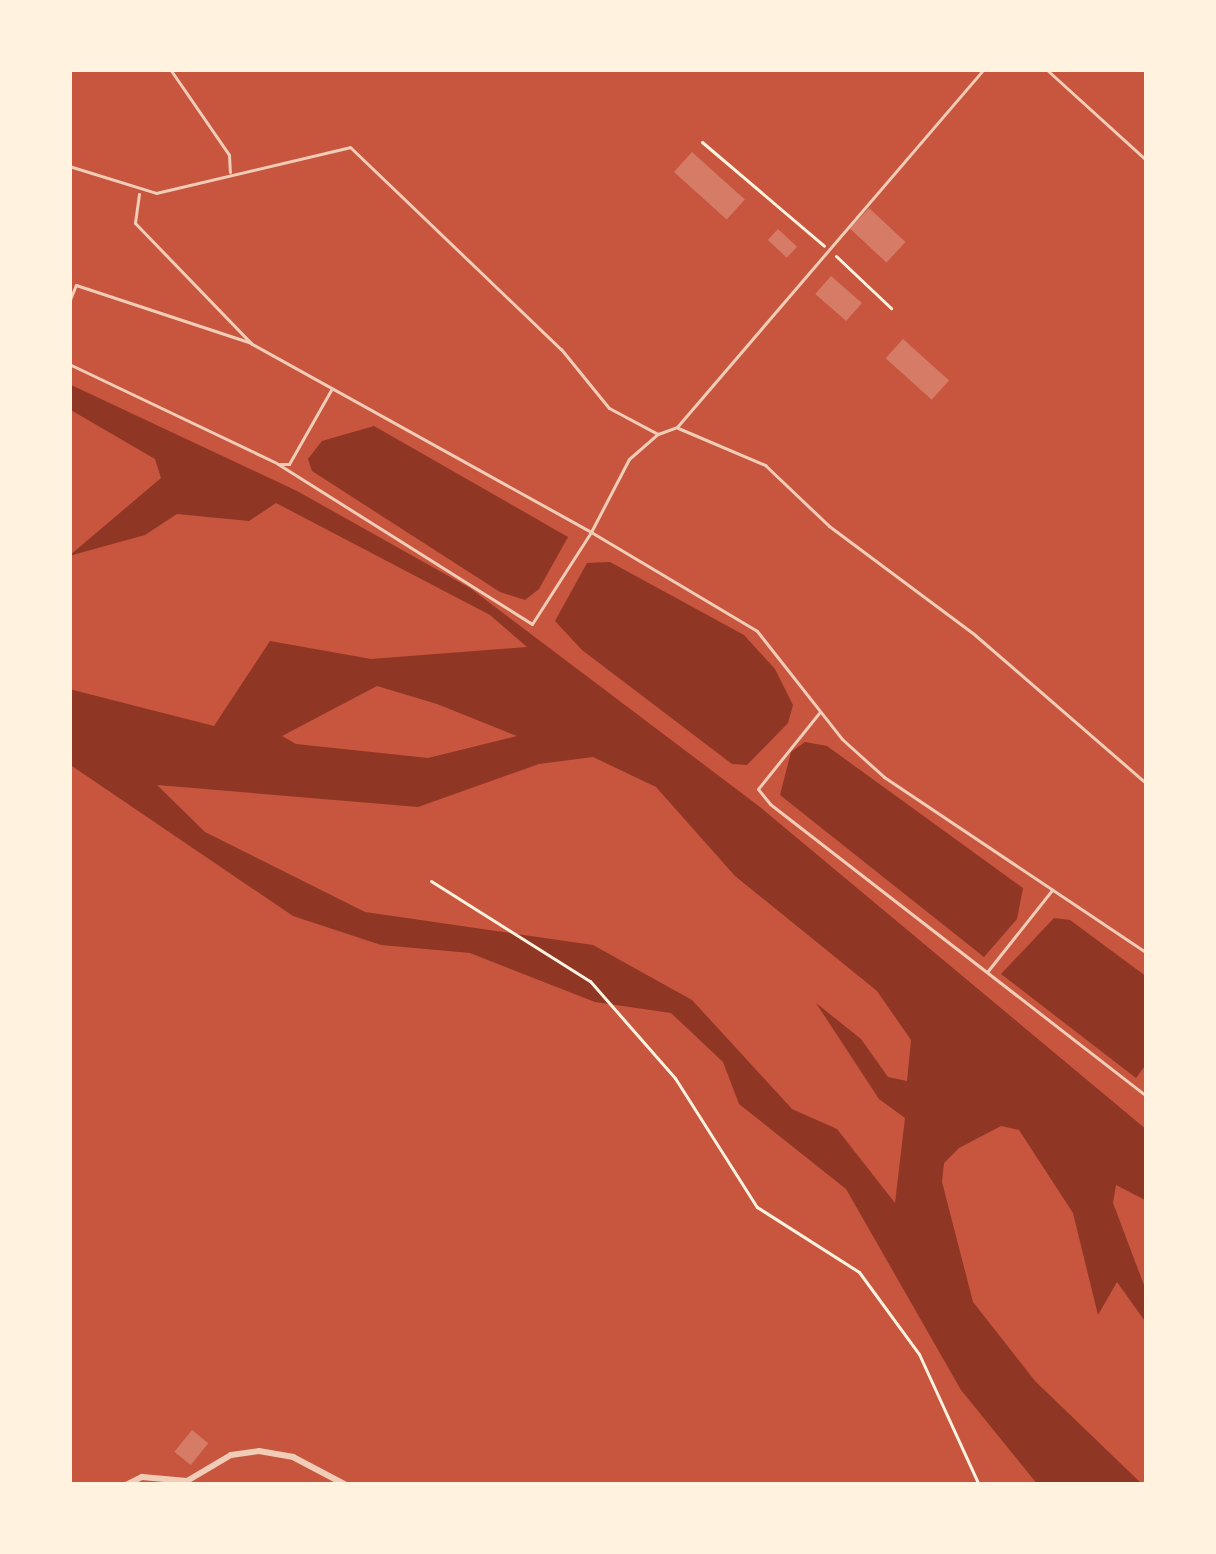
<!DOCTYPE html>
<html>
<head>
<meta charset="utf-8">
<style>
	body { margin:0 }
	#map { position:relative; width:1216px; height:1554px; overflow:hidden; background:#c8553d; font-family:"Roboto Condensed",sans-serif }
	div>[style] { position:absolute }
	.water>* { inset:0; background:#8f3625 }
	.building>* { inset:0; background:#d67c66; transform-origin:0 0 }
	.path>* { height:3px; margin:-1.5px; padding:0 1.5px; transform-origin:1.5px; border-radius:1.5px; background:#fff3e0 }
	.service>* { height:3px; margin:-1.5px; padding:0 1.5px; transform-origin:1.5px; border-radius:1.5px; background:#f1ccb7 }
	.minor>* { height:6px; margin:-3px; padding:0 3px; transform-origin:3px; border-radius:3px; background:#f1ccb7 }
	span { translate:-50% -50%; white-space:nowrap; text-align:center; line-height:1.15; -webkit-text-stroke:12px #fff3e0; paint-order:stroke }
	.frame { position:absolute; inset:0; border:72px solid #fff3e0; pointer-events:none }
</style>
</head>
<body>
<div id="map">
	<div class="water">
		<i style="clip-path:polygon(evenodd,69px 384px,297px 491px,470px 588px,760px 807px,1147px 1130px,1147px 1201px,1116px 1185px,1113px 1203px,1147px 1293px,1147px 1324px,1117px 1282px,1098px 1315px,1073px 1213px,1019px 1130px,1001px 1126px,959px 1148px,944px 1163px,942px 1182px,973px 1302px,1035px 1381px,1143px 1485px,1038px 1485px,961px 1390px,846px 1189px,739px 1104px,723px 1062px,671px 1013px,595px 1002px,470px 953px,381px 945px,293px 916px,69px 764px,69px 689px,214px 726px,270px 641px,371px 659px,527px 647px,490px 615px,276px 503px,249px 521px,177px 514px,145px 535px,69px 556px,161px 478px,155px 459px,69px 409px,69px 384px,377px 686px,437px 704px,517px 736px,428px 758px,296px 744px,282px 736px,377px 686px,69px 384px,593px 757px,656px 787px,735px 876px,877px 991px,911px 1040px,907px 1081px,888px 1077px,861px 1039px,816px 1003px,879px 1099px,905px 1118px,895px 1203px,837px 1129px,792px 1109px,692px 1000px,593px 945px,365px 912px,205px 832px,157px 785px,418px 807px,539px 764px,593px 757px)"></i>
		<i style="clip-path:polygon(374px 426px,568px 537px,539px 589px,525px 600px,500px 592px,312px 471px,308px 459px,322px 441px)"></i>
		<i style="clip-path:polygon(610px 562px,744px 635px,775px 669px,793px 705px,788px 723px,747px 765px,732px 764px,582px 650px,555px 621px,587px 563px)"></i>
		<i style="clip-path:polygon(805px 742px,827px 746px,1023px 888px,1017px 919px,984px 957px,780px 795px,791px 752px)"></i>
		<i style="clip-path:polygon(1054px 918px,1070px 920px,1147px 977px,1147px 1063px,1136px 1078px,1001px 974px)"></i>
	</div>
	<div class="building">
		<i style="left:692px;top:152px;width:71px;height:27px;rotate:42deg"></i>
		<i style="left:869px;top:208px;width:50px;height:28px;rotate:43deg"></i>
		<i style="left:778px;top:229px;width:26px;height:15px;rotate:43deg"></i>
		<i style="left:831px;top:276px;width:41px;height:24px;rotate:41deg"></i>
		<i style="left:903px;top:339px;width:62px;height:26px;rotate:42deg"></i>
		<i style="left:192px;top:1430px;width:21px;height:28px;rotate:39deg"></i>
	</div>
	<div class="path">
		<i style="left:702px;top:142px;width:160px;rotate:40.4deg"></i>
		<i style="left:836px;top:256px;width:76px;rotate:43.4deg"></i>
		<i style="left:431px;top:881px;width:188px;rotate:32.2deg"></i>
		<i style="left:590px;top:981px;width:129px;rotate:48.8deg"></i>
		<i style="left:675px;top:1078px;width:153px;rotate:57.6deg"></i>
		<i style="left:757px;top:1207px;width:121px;rotate:32.5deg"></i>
		<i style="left:859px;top:1272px;width:102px;rotate:53.8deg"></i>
		<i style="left:919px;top:1354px;width:144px;rotate:65.4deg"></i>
	</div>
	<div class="service">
		<i style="left:170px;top:69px;width:104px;rotate:55.5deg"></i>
		<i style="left:229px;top:155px;width:17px;rotate:87deg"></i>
		<i style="left:1046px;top:69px;width:137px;rotate:42.3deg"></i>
		<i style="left:69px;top:166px;width:91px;rotate:17.2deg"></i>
		<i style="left:156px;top:193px;width:199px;rotate:-13.3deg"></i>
		<i style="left:350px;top:147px;width:292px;rotate:43.8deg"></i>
		<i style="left:561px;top:349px;width:76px;rotate:50.9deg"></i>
		<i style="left:609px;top:408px;width:55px;rotate:28deg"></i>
		<i style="left:658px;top:434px;width:20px;rotate:-20deg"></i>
		<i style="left:677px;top:427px;width:472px;rotate:-49.4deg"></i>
		<i style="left:139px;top:194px;width:29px;rotate:98deg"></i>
		<i style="left:135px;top:223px;width:168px;rotate:46deg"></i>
		<i style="left:252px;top:344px;width:388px;rotate:29deg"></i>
		<i style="left:591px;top:532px;width:82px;rotate:-62.5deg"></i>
		<i style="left:629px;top:459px;width:37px;rotate:-41deg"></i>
		<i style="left:69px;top:302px;width:18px;rotate:-68deg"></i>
		<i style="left:76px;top:285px;width:184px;rotate:18.3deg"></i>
		<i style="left:69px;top:364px;width:230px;rotate:25.5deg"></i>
		<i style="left:331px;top:390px;width:85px;rotate:119.6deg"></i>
		<i style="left:289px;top:464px;width:11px;rotate:180deg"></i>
		<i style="left:278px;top:464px;width:300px;rotate:32.2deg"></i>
		<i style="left:532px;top:624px;width:109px;rotate:-57.3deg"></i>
		<i style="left:591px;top:532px;width:193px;rotate:30.8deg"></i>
		<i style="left:757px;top:631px;width:137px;rotate:51.8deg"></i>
		<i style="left:842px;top:739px;width:57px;rotate:42.1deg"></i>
		<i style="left:884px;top:777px;width:316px;rotate:33.8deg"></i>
		<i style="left:678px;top:428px;width:95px;rotate:23deg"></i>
		<i style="left:765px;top:465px;width:88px;rotate:43.6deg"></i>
		<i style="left:829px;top:526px;width:182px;rotate:36.7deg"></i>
		<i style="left:975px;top:635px;width:228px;rotate:40.9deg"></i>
		<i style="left:819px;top:713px;width:97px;rotate:128.8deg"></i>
		<i style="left:758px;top:789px;width:19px;rotate:51deg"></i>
		<i style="left:770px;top:804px;width:477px;rotate:37.8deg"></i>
		<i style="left:987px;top:972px;width:105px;rotate:-51.6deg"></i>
	</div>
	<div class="minor">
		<i style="left:126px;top:1485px;width:18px;rotate:-27deg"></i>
		<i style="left:142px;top:1477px;width:45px;rotate:5.1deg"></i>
		<i style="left:187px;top:1481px;width:51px;rotate:-30.6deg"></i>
		<i style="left:231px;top:1455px;width:28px;rotate:-8deg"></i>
		<i style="left:259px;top:1451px;width:35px;rotate:10deg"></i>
		<i style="left:293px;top:1457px;width:60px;rotate:27.8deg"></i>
	</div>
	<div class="frame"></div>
</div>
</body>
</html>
